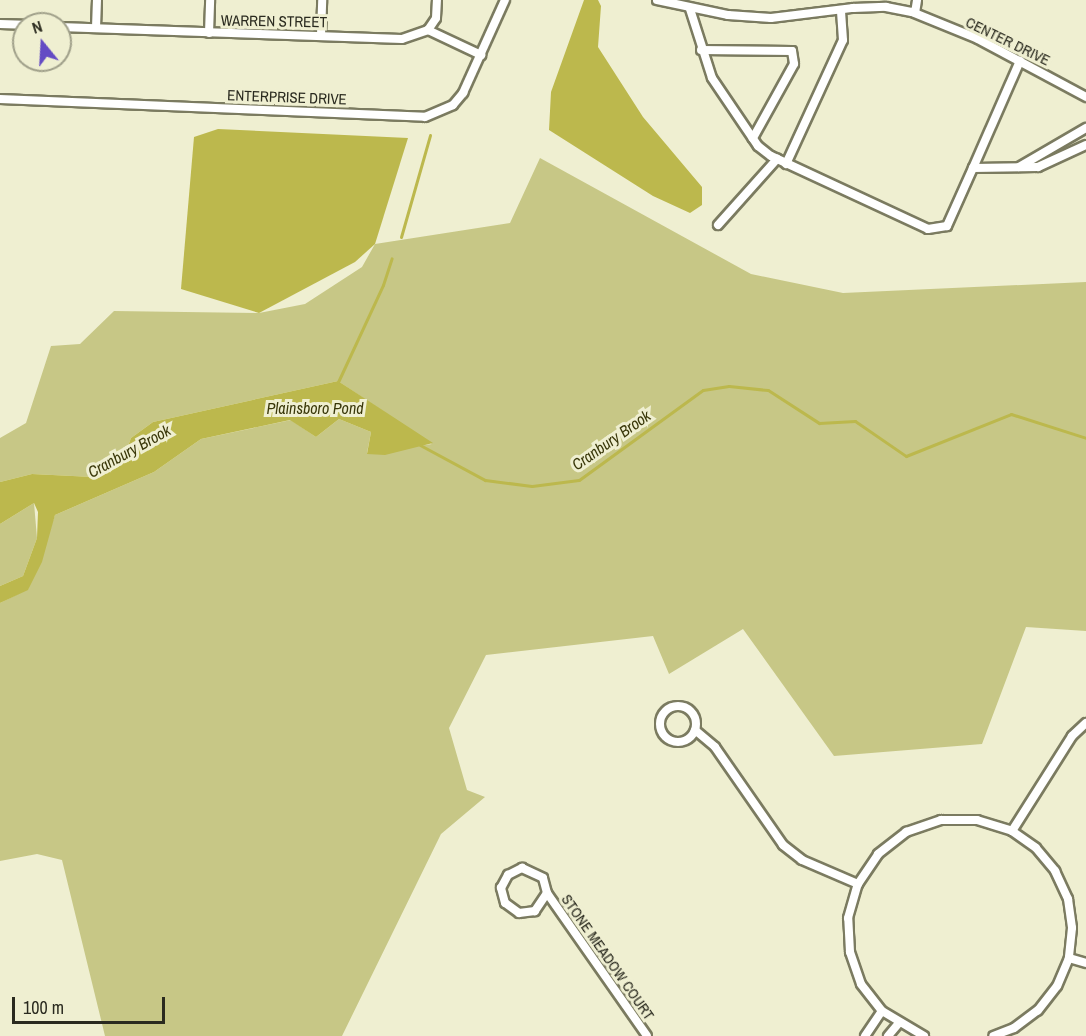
<!DOCTYPE html>
<html>
<head>
<meta charset="utf-8">
<style>
	body { margin:0 }
	#map { position:relative; width:1086px; height:1036px; overflow:hidden; background:#efefd1; font-family:"Archivo Narrow",sans-serif }
	div>[style] { position:absolute }
	.green>* { inset:0; background:#c7c786 }
	.water>* { inset:0; background:#bcb84d }
	.stream>* { height:3px; margin:-1.5px; padding:0 1.5px; transform-origin:1.5px; border-radius:1.5px; background:#bcb84d }
	.roads { filter:drop-shadow(2px 0 #7b7b60) drop-shadow(-2px 0 #7b7b60) drop-shadow(0 2px #7b7b60) drop-shadow(0 -2px #7b7b60) }
	.street>* { height:8px; margin:-4px; padding:0 4px; transform-origin:4px; border-radius:4px; background:#fff }
	.street>.ring { margin:-4px; padding:0; box-sizing:content-box; background:none; border:8px solid #fff; border-radius:50% }
	span { translate:-50% -50%; white-space:nowrap; text-align:center; line-height:1.15; -webkit-text-stroke:6px #efefd1; paint-order:stroke }
	.street-label { font-size:15px; color:#2a2a1f }
	.water-label { font-size:16px; color:#393709; font-style:italic }
	.north { position:absolute; left:12px; top:12px; width:60px; height:60px; box-sizing:border-box; background:#efefd1; border:2px solid #a0a08a; border-radius:50%; rotate:342deg; font-size:16px; font-weight:700; line-height:24px; text-align:center; color:#2a2a1f }
	.north::after { content:''; display:block; margin:auto; width:21px; height:27px; background:#644bc4; clip-path:polygon(50% 0,100% 100%,50% 72%,0 100%) }
	.scale { position:absolute; left:12px; top:997px; width:153px; height:27px; box-sizing:border-box; border:3px solid #2a2a1f; border-top:0; padding-left:8px; font-size:18px; line-height:21px; white-space:nowrap; color:#2a2a1f; -webkit-text-stroke:4px #efefd1; paint-order:stroke }
</style>
</head>
<body>
<div id="map">
	<div class="green">
		<i style="clip-path:polygon(540px 158px,751px 274px,843px 293px,1086px 282px,1086px 631px,1026px 627px,982px 744px,834px 756px,743px 629px,669px 674px,653px 636px,486px 655px,449px 728px,467px 790px,485px 797px,441px 834px,342px 1036px,105px 1036px,62px 860px,37px 854px,0 861px,0 603px,28px 589px,55px 515px,154px 472px,201px 439px,291px 420px,316px 437px,339px 419px,371px 432px,367px 453px,432px 444px,338px 381px,153px 422px,131px 438px,122px 462px,93px 477px,32px 474px,0 482px,0 438px,26px 423px,51px 346px,80px 344px,114px 311px,259px 313px,305px 304px,362px 267px,375px 244px,510px 223px)"></i>
		<i style="clip-path:polygon(34px 503px,37px 538px,23px 576px,0 586px,0 524px)"></i>
	</div>
	<div class="water">
		<i style="clip-path:polygon(584px 0,598px 0,601px 6px,598px 47px,643px 117px,702px 187px,702px 205px,690px 213px,653px 196px,549px 130px,551px 92px)"></i>
		<i style="clip-path:polygon(218px 129px,408px 138px,375px 244px,355px 262px,259px 313px,181px 289px,194px 137px)"></i>
		<i style="clip-path:polygon(338px 381px,433px 443px,385px 455px,367px 454px,371px 432px,339px 419px,316px 437px,290px 420px,201px 439px,154px 472px,55px 515px,42px 562px,28px 590px,0 603px,0 586px,23px 576px,37px 538px,38px 512px,34px 503px,0 524px,0 482px,32px 474px,93px 477px,122px 462px,131px 438px,153px 422px)"></i>
	</div>
	<div class="stream">
		<i style="left:401px;top:237px;width:106px;rotate:-74.1deg"></i>
		<i style="left:338px;top:382px;width:107px;rotate:-65.1deg"></i>
		<i style="left:383px;top:285px;width:28px;rotate:-72deg"></i>
		<i style="left:420px;top:445px;width:74px;rotate:28.3deg"></i>
		<i style="left:485px;top:480px;width:47px;rotate:7.3deg"></i>
		<i style="left:532px;top:486px;width:47px;rotate:-7.3deg"></i>
		<i style="left:579px;top:480px;width:153px;rotate:-36deg"></i>
		<i style="left:703px;top:390px;width:26px;rotate:-9deg"></i>
		<i style="left:729px;top:386px;width:39px;rotate:6deg"></i>
		<i style="left:768px;top:390px;width:61px;rotate:32.9deg"></i>
		<i style="left:819px;top:423px;width:36px;rotate:-3deg"></i>
		<i style="left:855px;top:421px;width:62px;rotate:34.5deg"></i>
		<i style="left:906px;top:456px;width:113px;rotate:-21.8deg"></i>
		<i style="left:1011px;top:414px;width:79px;rotate:17.7deg"></i>
	</div>
	<div class="roads">
		<div class="street">
			<i style="left:657px;top:0;width:73px;rotate:11.9deg"></i>
			<i style="left:728px;top:15px;width:43px;rotate:4deg"></i>
			<i style="left:771px;top:18px;width:83px;rotate:-7deg"></i>
			<i style="left:853px;top:8px;width:33px;rotate:-2deg"></i>
			<i style="left:886px;top:7px;width:26px;rotate:11deg"></i>
			<i style="left:912px;top:12px;width:71px;rotate:22.2deg"></i>
			<i style="left:978px;top:39px;width:123px;rotate:28.2deg"></i>
			<i style="left:690px;top:9px;width:72px;rotate:72.3deg"></i>
			<i style="left:712px;top:78px;width:82px;rotate:55.9deg"></i>
			<i style="left:758px;top:146px;width:16px;rotate:38deg"></i>
			<i style="left:771px;top:156px;width:173px;rotate:24.9deg"></i>
			<i style="left:928px;top:229px;width:19px;rotate:-9deg"></i>
			<i style="left:947px;top:226px;width:64px;rotate:-65.9deg"></i>
			<i style="left:973px;top:168px;width:65px;rotate:-0.9deg"></i>
			<i style="left:1038px;top:167px;width:53px;rotate:-24.6deg"></i>
			<i style="left:915px;top:13px;width:13px;rotate:-81deg"></i>
			<i style="left:0;top:24px;width:24px;rotate:2deg"></i>
			<i style="left:60px;top:27px;width:342px;rotate:2deg"></i>
			<i style="left:402px;top:39px;width:28px;rotate:-19deg"></i>
			<i style="left:428px;top:30px;width:59px;rotate:25.3deg"></i>
			<i style="left:96px;top:28px;width:28px;rotate:-88deg"></i>
			<i style="left:428px;top:30px;width:14px;rotate:-56deg"></i>
			<i style="left:436px;top:18px;width:18px;rotate:-87deg"></i>
			<i style="left:209px;top:33px;width:33px;rotate:-88deg"></i>
			<i style="left:321px;top:35px;width:35px;rotate:-88deg"></i>
			<i style="left:701px;top:50px;width:91px;rotate:0.6deg"></i>
			<i style="left:792px;top:51px;width:13px;rotate:81deg"></i>
			<i style="left:794px;top:64px;width:85px;rotate:119deg"></i>
			<i style="left:0;top:99px;width:425px;rotate:2.4deg"></i>
			<i style="left:425px;top:117px;width:30px;rotate:-23deg"></i>
			<i style="left:453px;top:105px;width:16px;rotate:-50deg"></i>
			<i style="left:463px;top:93px;width:102px;rotate:-65.7deg"></i>
			<i style="left:786px;top:164px;width:136px;rotate:-65.3deg"></i>
			<i style="left:843px;top:40px;width:30px;rotate:-94deg"></i>
			<i style="left:1019px;top:167px;width:78px;rotate:-30.2deg"></i>
			<i style="left:973px;top:168px;width:117px;rotate:-66.3deg"></i>
			<i style="left:718px;top:225px;width:89px;rotate:-48.2deg"></i>
			<i class="ring" style="left:660px;top:706px;width:28px;height:28px"></i>
			<i style="left:695px;top:730px;width:26px;rotate:40deg"></i>
			<i style="left:715px;top:747px;width:119px;rotate:55.2deg"></i>
			<i style="left:783px;top:845px;width:24px;rotate:38deg"></i>
			<i style="left:802px;top:860px;width:61px;rotate:23.2deg"></i>
			<i style="left:1012px;top:831px;width:112px;rotate:-57.7deg"></i>
			<i style="left:1072px;top:736px;width:19px;rotate:-43deg"></i>
			<i style="left:547px;top:893px;width:22px;rotate:124deg"></i>
			<i style="left:535px;top:911px;width:16px;rotate:173deg"></i>
			<i style="left:519px;top:913px;width:17px;rotate:-144deg"></i>
			<i style="left:505px;top:903px;width:16px;rotate:-105deg"></i>
			<i style="left:501px;top:888px;width:15px;rotate:-62deg"></i>
			<i style="left:508px;top:875px;width:16px;rotate:-27deg"></i>
			<i style="left:522px;top:868px;width:23px;rotate:25deg"></i>
			<i style="left:543px;top:878px;width:16px;rotate:75deg"></i>
			<i style="left:547px;top:893px;width:174px;rotate:55deg"></i>
			<i style="left:1069px;top:958px;width:18px;rotate:16deg"></i>
			<i style="left:865px;top:1036px;width:30px;rotate:-56deg"></i>
			<i style="left:888px;top:1036px;width:16px;rotate:-50deg"></i>
			<i style="left:924px;top:1036px;width:49px;rotate:-149.2deg"></i>
			<i style="left:882px;top:1011px;width:34px;rotate:-128deg"></i>
			<i style="left:861px;top:984px;width:34px;rotate:-109deg"></i>
			<i style="left:850px;top:952px;width:34px;rotate:-93deg"></i>
			<i style="left:848px;top:918px;width:35px;rotate:-74deg"></i>
			<i style="left:858px;top:884px;width:36px;rotate:-56deg"></i>
			<i style="left:878px;top:854px;width:36px;rotate:-38deg"></i>
			<i style="left:906px;top:832px;width:37px;rotate:-19deg"></i>
			<i style="left:941px;top:820px;width:36px"></i>
			<i style="left:977px;top:820px;width:37px;rotate:17deg"></i>
			<i style="left:1012px;top:831px;width:29px;rotate:35deg"></i>
			<i style="left:1036px;top:848px;width:30px;rotate:50deg"></i>
			<i style="left:1055px;top:871px;width:31px;rotate:65deg"></i>
			<i style="left:1068px;top:899px;width:29px;rotate:82deg"></i>
			<i style="left:1072px;top:928px;width:30px;rotate:96deg"></i>
			<i style="left:1069px;top:958px;width:30px;rotate:113deg"></i>
			<i style="left:1057px;top:986px;width:31px;rotate:128deg"></i>
			<i style="left:1038px;top:1010px;width:30px;rotate:143deg"></i>
			<i style="left:1014px;top:1028px;width:22px;rotate:159deg"></i>
		</div>
	</div>
	<div class="street-label">
		<span style="left:274px;top:21px;rotate:1deg">WARREN STREET</span>
		<span style="left:1008px;top:41px;rotate:26deg">CENTER DRIVE</span>
		<span style="left:287px;top:97px;rotate:2deg">ENTERPRISE DRIVE</span>
		<span style="left:608px;top:957px;rotate:55deg">STONE MEADOW COURT</span>
	</div>
	<div class="water-label">
		<span style="left:315px;top:408px">Plainsboro Pond</span>
		<span style="left:611px;top:440px;rotate:-35deg">Cranbury Brook</span>
		<span style="left:129px;top:451px;rotate:-29deg">Cranbury Brook</span>
	</div>
	<div class="north">N</div>
	<div class="scale">100 m</div>
</div>
</body>
</html>
